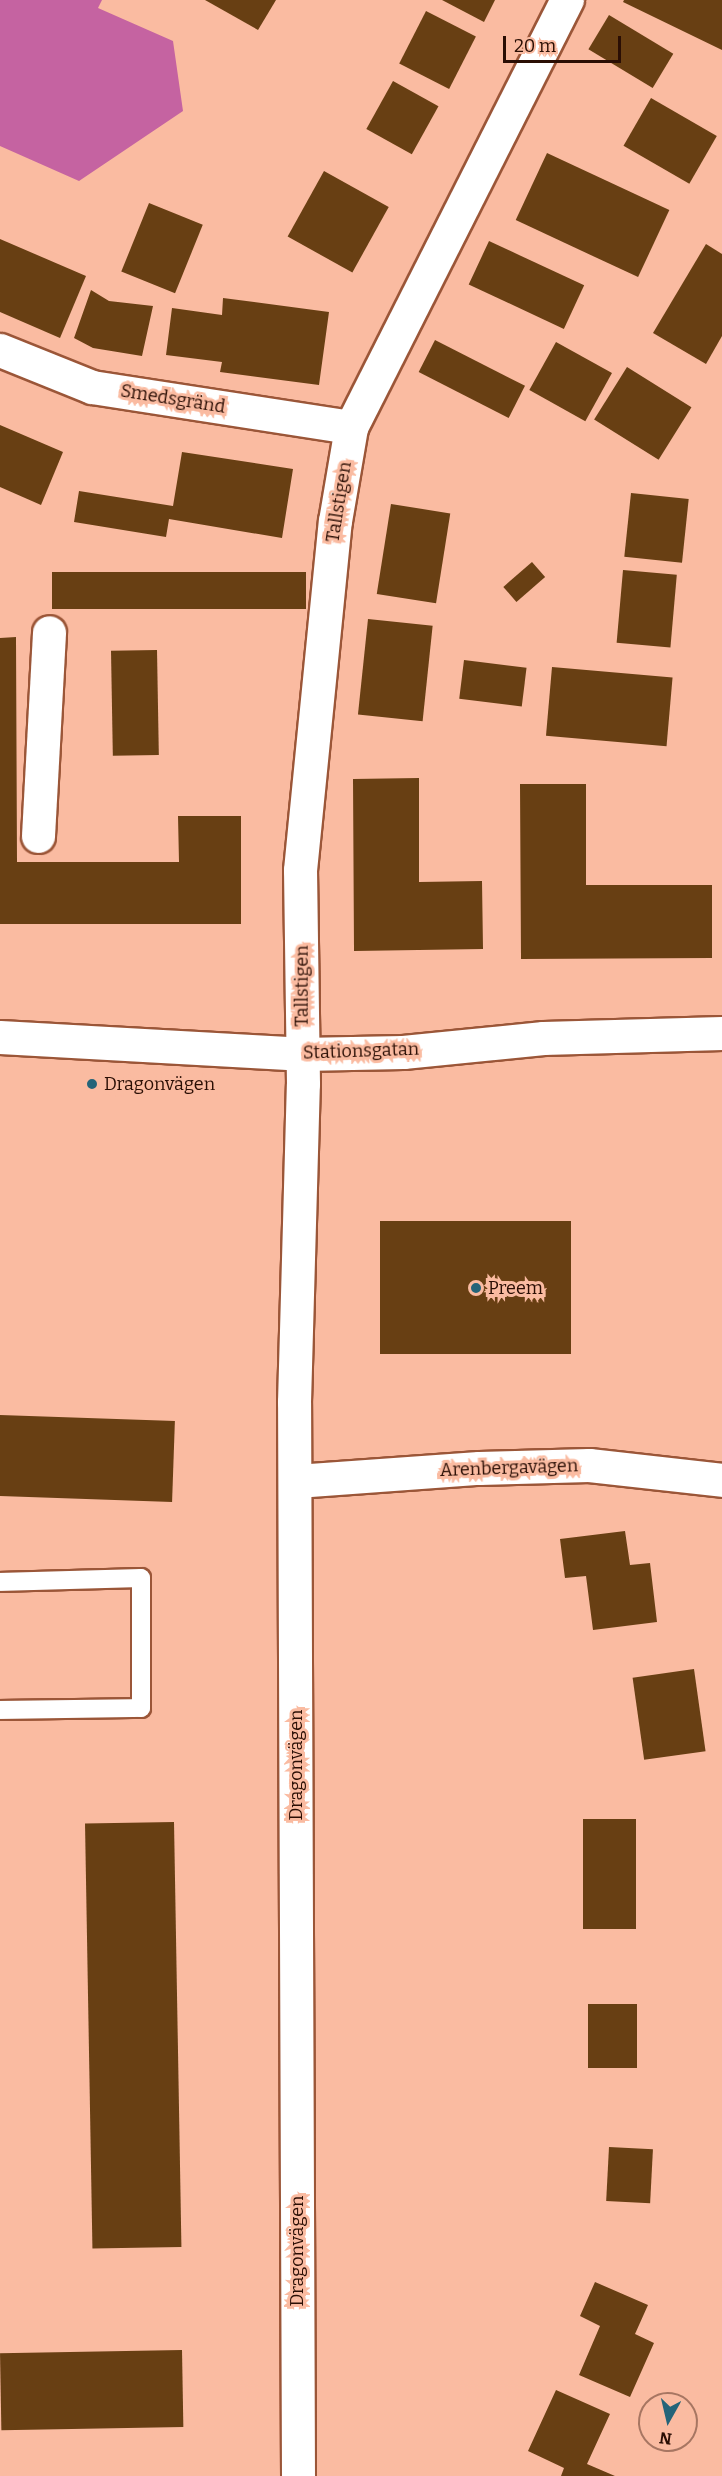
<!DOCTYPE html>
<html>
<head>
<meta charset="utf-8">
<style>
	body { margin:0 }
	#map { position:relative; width:722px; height:2476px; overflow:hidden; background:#fabba1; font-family:Bitter,serif }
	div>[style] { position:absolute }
	.forest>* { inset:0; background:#c563a1 }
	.building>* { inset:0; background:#683f13; transform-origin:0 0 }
	.roads { filter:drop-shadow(2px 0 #9b5638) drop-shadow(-2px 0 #9b5638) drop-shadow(0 2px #9b5638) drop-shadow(0 -2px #9b5638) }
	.service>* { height:18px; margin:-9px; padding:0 9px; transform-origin:9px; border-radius:9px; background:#fff }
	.minor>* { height:33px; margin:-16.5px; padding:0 16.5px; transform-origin:16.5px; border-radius:16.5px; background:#fff }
	.tertiary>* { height:33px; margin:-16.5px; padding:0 16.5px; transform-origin:16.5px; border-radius:16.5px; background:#fff }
	.dots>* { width:16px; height:16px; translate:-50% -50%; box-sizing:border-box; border:3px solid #fabba1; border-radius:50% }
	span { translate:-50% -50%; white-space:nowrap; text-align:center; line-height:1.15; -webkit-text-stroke:6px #fabba1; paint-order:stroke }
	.street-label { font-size:18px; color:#2a0e04 }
	.poi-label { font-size:18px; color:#2a0e04 }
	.left { translate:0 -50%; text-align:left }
	.north { position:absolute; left:638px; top:2392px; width:60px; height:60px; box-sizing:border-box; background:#fabba1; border:2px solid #a77662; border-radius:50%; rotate:188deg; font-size:16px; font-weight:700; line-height:24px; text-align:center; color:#2a0e04 }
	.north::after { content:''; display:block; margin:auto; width:21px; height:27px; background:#246479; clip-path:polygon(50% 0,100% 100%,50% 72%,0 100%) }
	.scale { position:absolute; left:503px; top:36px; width:118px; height:27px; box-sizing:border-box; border:3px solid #2a0e04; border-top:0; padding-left:8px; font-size:18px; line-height:21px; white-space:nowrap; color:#2a0e04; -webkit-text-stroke:4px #fabba1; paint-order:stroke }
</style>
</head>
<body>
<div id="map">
	<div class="forest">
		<i style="clip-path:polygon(0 0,102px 0,98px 8px,173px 41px,183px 111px,79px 181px,0 146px)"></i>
	</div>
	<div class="building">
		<i style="clip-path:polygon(205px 0,276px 0,258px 30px)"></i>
		<i style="clip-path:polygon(442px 0,495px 0,484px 22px)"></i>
		<i style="clip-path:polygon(624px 0,722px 0,722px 50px,623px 2px)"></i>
		<i style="left:426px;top:11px;width:56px;height:59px;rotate:27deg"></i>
		<i style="left:609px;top:15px;width:75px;height:40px;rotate:31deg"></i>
		<i style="left:393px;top:81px;width:52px;height:55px;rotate:29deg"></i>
		<i style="left:651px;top:98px;width:76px;height:55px;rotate:30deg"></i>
		<i style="left:547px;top:153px;width:135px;height:74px;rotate:25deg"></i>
		<i style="left:324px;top:171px;width:74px;height:75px;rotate:29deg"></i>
		<i style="left:149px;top:203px;width:58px;height:74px;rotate:22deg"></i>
		<i style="clip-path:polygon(0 239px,86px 276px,60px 338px,0 312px)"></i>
		<i style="left:489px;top:241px;width:105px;height:48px;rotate:25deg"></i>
		<i style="clip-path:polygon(706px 244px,722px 254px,722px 336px,706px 364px,653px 333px)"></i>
		<i style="clip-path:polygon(91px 290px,109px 301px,153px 306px,142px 356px,93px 348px,74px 338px)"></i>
		<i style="clip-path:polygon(223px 298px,329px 312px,319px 385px,220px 372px,222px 362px,166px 355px,172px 308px,222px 315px)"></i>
		<i style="left:435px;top:340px;width:101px;height:36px;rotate:27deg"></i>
		<i style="left:556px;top:342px;width:64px;height:55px;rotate:29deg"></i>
		<i style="left:627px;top:367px;width:76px;height:62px;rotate:32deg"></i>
		<i style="clip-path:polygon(0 425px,63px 452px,41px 505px,0 487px)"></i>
		<i style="clip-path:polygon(182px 452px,293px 469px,282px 538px,169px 519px,166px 537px,74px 522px,79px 491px,173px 506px)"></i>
		<i style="left:631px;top:493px;width:58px;height:64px;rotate:6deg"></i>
		<i style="left:391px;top:504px;width:60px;height:91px;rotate:9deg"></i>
		<i style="left:532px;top:562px;width:20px;height:38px;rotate:49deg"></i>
		<i style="left:623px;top:570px;width:54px;height:73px;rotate:5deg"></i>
		<i style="left:306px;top:572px;width:37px;height:254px;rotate:90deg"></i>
		<i style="left:368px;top:619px;width:65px;height:96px;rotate:6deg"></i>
		<i style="clip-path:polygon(16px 637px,17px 862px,179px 862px,178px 816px,241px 816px,241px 924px,0 924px,0 638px)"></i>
		<i style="left:157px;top:650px;width:105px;height:46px;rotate:89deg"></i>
		<i style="left:464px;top:660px;width:63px;height:39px;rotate:7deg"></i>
		<i style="left:552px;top:667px;width:121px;height:69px;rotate:5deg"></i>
		<i style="clip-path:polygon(419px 778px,419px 882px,482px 881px,483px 949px,354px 951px,353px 779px)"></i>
		<i style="clip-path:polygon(520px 784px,586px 784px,586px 885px,712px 885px,712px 958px,521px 959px)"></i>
		<i style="left:571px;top:1221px;width:133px;height:191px;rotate:90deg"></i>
		<i style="left:0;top:1415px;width:175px;height:81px;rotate:2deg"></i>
		<i style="clip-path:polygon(625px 1531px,630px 1565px,650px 1563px,657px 1622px,593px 1630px,586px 1576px,565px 1578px,560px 1539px)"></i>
		<i style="left:694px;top:1669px;width:83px;height:62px;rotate:82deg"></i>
		<i style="left:583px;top:1819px;width:53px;height:110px"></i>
		<i style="left:174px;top:1822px;width:425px;height:89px;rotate:89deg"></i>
		<i style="left:588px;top:2004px;width:49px;height:64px"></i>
		<i style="left:609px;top:2147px;width:44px;height:54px;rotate:3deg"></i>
		<i style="clip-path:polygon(595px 2282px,648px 2305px,635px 2334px,654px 2343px,630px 2397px,579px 2375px,600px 2326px,580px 2316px)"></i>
		<i style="left:182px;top:2350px;width:77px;height:182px;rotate:89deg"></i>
		<i style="clip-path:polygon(556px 2390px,610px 2414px,587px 2464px,615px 2476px,561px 2476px,564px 2468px,528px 2451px)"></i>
	</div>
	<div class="roads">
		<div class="service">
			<i style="left:0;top:1582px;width:141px;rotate:-1.6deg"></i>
			<i style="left:141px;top:1578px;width:130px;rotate:90deg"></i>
			<i style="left:141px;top:1708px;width:141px;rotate:179.2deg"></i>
		</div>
		<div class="minor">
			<i style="left:0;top:350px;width:99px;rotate:21.9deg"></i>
			<i style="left:92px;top:387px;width:262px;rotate:8.8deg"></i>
			<i style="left:38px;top:836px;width:204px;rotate:-86.9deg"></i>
			<i style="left:296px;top:1481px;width:183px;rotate:-4.1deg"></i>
			<i style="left:479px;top:1468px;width:110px;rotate:-1.6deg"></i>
			<i style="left:589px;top:1465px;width:134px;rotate:6.4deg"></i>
			<i style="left:298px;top:2476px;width:1074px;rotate:-90.21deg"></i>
			<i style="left:294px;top:1402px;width:318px;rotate:-88.4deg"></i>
			<i style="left:303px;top:1084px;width:214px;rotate:-90.8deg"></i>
			<i style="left:300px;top:870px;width:351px;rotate:-84.3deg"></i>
			<i style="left:335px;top:521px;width:95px;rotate:-80.3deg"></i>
			<i style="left:351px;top:427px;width:479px;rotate:-63.2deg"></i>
		</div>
		<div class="tertiary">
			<i style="left:0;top:1037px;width:301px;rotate:3.2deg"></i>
			<i style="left:301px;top:1054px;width:102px;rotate:-1.1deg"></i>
			<i style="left:403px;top:1052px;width:141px;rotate:-5.7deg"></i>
			<i style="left:543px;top:1038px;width:179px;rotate:-1.6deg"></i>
		</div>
	</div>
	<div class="dots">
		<i style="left:92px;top:1084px;background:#246479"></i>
		<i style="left:476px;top:1288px;background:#246479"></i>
	</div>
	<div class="street-label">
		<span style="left:173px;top:399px;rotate:9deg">Smedsgränd</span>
		<span style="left:339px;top:502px;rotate:-81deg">Tallstigen</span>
		<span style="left:302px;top:986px;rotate:-90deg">Tallstigen</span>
		<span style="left:361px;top:1051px;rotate:-2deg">Stationsgatan</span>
		<span style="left:509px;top:1468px;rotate:-2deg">Arenbergavägen</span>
		<span style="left:296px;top:1765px;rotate:-90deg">Dragonvägen</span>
		<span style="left:297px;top:2251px;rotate:-90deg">Dragonvägen</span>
	</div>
	<div class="poi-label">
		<span class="left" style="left:104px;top:1084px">Dragonvägen</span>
		<span class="left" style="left:488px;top:1288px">Preem</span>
	</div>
	<div class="north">N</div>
	<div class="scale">20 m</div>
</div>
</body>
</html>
